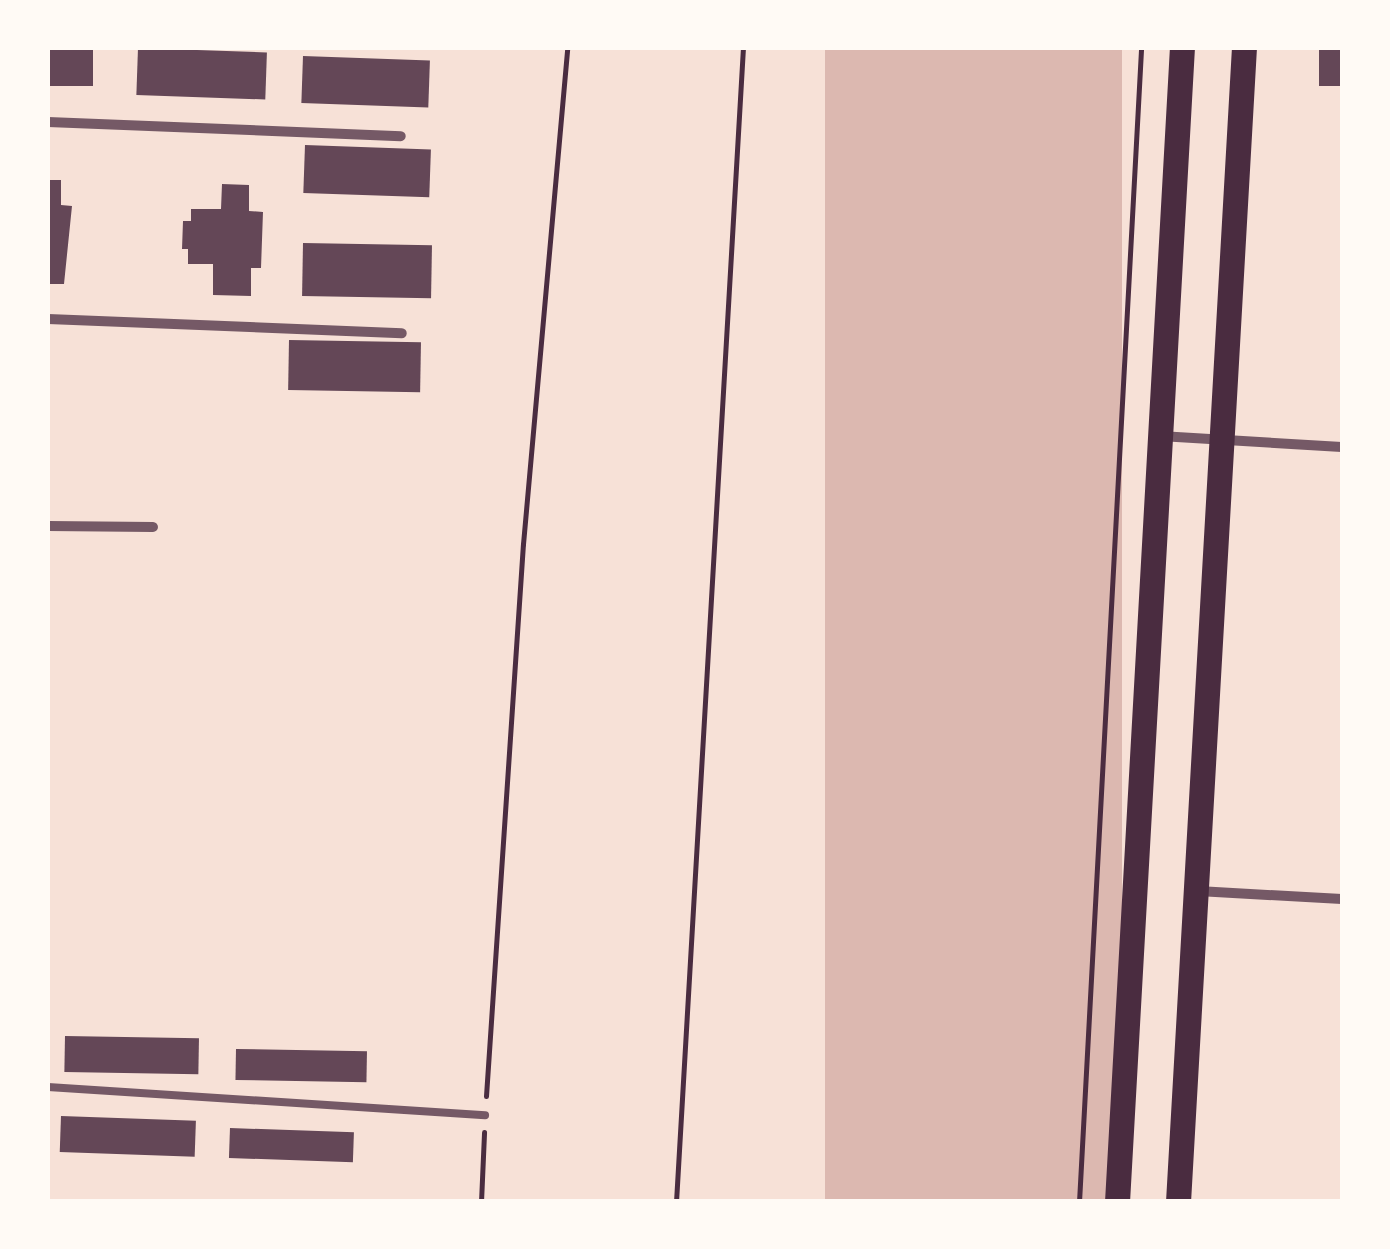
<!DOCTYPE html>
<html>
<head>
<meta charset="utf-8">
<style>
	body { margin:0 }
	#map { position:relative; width:1390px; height:1249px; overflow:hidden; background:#f7e1d7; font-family:Montserrat,sans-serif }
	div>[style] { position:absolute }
	.water>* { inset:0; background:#dcb8b0; transform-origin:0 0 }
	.building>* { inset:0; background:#644757; transform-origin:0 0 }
	.path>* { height:5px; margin:-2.5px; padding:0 2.5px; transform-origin:2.5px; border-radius:2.5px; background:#4a2c40 }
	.service>* { height:8px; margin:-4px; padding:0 4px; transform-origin:4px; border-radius:4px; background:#755966 }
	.minor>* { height:10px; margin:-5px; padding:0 5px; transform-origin:5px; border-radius:5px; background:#755966 }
	.primary>* { height:25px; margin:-12.5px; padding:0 12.5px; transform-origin:12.5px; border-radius:12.5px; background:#4a2c40 }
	span { translate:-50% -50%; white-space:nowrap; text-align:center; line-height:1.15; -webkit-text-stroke:8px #fffaf5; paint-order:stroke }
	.frame { position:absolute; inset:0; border:50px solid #fffaf5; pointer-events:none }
</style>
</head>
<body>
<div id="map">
	<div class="water">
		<i style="left:825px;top:48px;width:297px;height:1155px"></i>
	</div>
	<div class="building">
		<i style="left:48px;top:48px;width:45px;height:38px"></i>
		<i style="left:138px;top:48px;width:129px;height:47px;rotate:2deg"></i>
		<i style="left:1319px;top:48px;width:23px;height:38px"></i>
		<i style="left:303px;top:56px;width:127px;height:47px;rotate:2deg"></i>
		<i style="left:305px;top:145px;width:126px;height:48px;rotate:2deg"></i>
		<i style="clip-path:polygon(48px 180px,61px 180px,61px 205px,72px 206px,64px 284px,48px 284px)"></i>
		<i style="clip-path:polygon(222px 184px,249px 185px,249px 211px,263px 212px,261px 268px,251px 268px,251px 296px,213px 295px,213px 264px,188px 264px,188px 249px,182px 249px,183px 221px,191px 221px,191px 209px,221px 209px)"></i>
		<i style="left:303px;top:243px;width:129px;height:53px;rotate:1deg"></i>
		<i style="left:289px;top:340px;width:132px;height:50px;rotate:1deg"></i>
		<i style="left:65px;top:1036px;width:134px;height:36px;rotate:1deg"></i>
		<i style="left:236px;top:1049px;width:131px;height:31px;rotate:1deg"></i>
		<i style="left:61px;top:1116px;width:135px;height:36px;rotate:2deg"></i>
		<i style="left:230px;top:1128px;width:124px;height:30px;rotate:2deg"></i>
	</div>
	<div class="path">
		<i style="left:486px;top:1096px;width:553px;rotate:-86.17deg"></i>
		<i style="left:523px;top:544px;width:498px;rotate:-84.9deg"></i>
		<i style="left:481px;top:1202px;width:70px;rotate:-87.5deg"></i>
		<i style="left:676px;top:1202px;width:1156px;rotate:-86.68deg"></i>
		<i style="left:1079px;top:1202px;width:1156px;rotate:-86.92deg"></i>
	</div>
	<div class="service">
		<i style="left:48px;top:1087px;width:438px;rotate:3.7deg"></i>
	</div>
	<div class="minor">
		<i style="left:48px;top:122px;width:353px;rotate:2.3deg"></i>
		<i style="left:48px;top:319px;width:354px;rotate:2.3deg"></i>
		<i style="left:1160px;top:436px;width:182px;rotate:3.5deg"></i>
		<i style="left:48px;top:526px;width:105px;rotate:0.5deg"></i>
		<i style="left:1198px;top:891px;width:144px;rotate:3.2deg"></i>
	</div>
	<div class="primary">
		<i style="left:1117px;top:1202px;width:1156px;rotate:-86.78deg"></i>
		<i style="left:1178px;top:1202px;width:1156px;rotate:-86.73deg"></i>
	</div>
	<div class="frame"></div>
</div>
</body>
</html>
